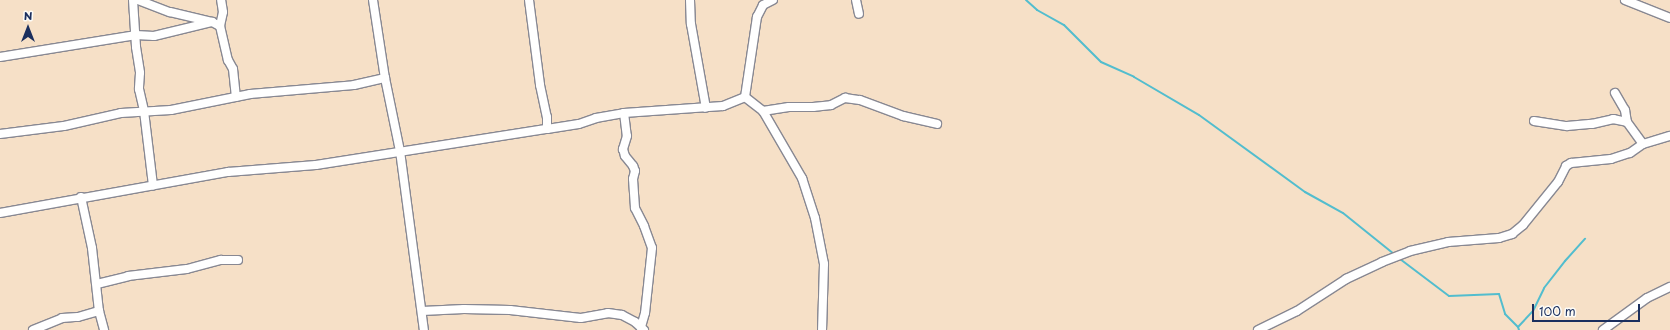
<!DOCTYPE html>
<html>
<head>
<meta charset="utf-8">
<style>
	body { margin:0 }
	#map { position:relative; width:1670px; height:330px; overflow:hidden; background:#f6e0c7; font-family:"Playpen Sans",sans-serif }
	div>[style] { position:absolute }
	.stream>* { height:2px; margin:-1px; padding:0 1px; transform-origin:1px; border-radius:1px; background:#52bdce }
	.roads { filter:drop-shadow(1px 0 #888892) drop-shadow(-1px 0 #888892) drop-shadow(0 1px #888892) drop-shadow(0 -1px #888892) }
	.minor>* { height:8px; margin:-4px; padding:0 4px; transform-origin:4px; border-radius:4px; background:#fff }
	span { translate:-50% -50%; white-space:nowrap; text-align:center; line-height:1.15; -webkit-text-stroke:4px #fdfcf7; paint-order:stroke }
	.north { position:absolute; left:8px; top:8px; width:40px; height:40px; -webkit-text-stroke:3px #fdfcf7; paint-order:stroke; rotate:0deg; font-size:11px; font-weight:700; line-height:16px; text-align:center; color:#1b2f5e }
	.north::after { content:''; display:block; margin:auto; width:14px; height:18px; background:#1b2f5e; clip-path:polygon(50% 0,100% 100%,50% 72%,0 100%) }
	.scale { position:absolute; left:1532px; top:304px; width:108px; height:18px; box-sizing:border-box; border:2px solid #1b2f5e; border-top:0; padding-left:5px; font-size:12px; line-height:14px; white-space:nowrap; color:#1b2f5e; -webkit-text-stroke:3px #fdfcf7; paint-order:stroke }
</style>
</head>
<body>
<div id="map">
	<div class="stream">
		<i style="left:1026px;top:0;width:15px;rotate:42deg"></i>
		<i style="left:1037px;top:10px;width:31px;rotate:29deg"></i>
		<i style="left:1064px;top:25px;width:52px;rotate:45deg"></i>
		<i style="left:1101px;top:62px;width:36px;rotate:24deg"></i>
		<i style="left:1134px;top:77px;width:75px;rotate:30.3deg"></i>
		<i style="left:1199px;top:115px;width:131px;rotate:36deg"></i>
		<i style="left:1305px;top:192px;width:43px;rotate:28.9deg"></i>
		<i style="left:1343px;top:213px;width:65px;rotate:38.8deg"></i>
		<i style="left:1400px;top:259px;width:61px;rotate:37.1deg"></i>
		<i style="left:1449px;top:296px;width:50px;rotate:-2.3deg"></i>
		<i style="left:1499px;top:294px;width:21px;rotate:73deg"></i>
		<i style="left:1505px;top:314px;width:18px;rotate:45deg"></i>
		<i style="left:1518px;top:327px;width:3px;rotate:72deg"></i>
		<i style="left:1518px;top:327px;width:22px;rotate:-47deg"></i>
		<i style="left:1533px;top:311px;width:25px;rotate:-64deg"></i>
		<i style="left:1544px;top:288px;width:34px;rotate:-52deg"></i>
		<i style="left:1565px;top:261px;width:30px;rotate:-48deg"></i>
	</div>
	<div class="roads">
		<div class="minor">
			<i style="left:133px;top:0;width:47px;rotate:86.3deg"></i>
			<i style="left:136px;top:47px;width:26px;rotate:81deg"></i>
			<i style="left:140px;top:73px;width:16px;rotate:94deg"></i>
			<i style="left:139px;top:89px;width:23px;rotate:77deg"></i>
			<i style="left:144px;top:111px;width:75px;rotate:83.1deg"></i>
			<i style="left:138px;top:0;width:34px;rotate:21deg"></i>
			<i style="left:170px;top:12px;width:43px;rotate:13.4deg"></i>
			<i style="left:212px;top:22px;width:9px;rotate:27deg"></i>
			<i style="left:220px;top:26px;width:35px;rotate:77deg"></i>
			<i style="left:228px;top:60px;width:10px;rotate:61deg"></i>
			<i style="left:233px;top:69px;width:28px;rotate:84deg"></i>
			<i style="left:373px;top:0;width:79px;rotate:81.3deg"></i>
			<i style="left:385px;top:78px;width:75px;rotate:78.4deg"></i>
			<i style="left:400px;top:151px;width:181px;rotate:82.4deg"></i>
			<i style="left:529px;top:0;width:86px;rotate:82.6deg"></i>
			<i style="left:540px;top:85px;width:33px;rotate:78deg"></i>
			<i style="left:547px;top:117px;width:12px;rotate:90deg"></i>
			<i style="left:690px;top:0;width:24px;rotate:88deg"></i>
			<i style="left:691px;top:24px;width:85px;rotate:79.9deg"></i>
			<i style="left:856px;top:0;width:14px;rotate:78deg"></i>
			<i style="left:1625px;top:0;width:48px;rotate:21.8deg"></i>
			<i style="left:220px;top:26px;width:14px;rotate:-78deg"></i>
			<i style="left:223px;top:12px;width:12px;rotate:-99deg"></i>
			<i style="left:0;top:57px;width:138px;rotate:-9.2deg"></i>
			<i style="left:136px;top:35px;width:18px;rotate:3deg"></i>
			<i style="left:154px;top:36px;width:60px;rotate:-13.6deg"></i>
			<i style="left:1615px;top:93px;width:20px;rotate:60deg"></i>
			<i style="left:1625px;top:110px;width:12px;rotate:81deg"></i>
			<i style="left:1627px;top:122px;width:27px;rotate:54deg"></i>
			<i style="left:745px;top:97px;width:23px;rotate:38deg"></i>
			<i style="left:763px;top:111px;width:78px;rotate:59.8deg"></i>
			<i style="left:802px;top:178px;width:42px;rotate:72deg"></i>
			<i style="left:815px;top:218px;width:47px;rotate:78.9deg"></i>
			<i style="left:824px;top:264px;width:66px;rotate:91.7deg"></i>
			<i style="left:763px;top:111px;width:26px;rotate:-9deg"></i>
			<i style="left:789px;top:107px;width:24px"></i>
			<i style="left:813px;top:107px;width:18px;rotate:-6deg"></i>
			<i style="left:831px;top:105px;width:16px;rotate:-27deg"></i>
			<i style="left:845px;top:98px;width:15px;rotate:8deg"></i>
			<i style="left:860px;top:100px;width:46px;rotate:20.4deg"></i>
			<i style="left:903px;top:116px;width:35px;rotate:13deg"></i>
			<i style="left:624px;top:113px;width:23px;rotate:83deg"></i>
			<i style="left:627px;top:136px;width:14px;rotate:107deg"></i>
			<i style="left:623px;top:149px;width:7px;rotate:74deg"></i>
			<i style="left:625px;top:156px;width:13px;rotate:51deg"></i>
			<i style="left:633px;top:166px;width:5px;rotate:68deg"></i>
			<i style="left:635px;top:171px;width:8px;rotate:104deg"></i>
			<i style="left:633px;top:179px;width:29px;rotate:86deg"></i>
			<i style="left:635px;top:208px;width:20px;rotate:63deg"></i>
			<i style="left:644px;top:226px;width:23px;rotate:70deg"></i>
			<i style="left:652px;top:248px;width:65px;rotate:96.1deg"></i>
			<i style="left:645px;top:313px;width:15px;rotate:106deg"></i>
			<i style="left:1534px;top:121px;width:33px;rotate:9deg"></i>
			<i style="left:1567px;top:126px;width:25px;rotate:-5deg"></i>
			<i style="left:1592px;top:124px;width:22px;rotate:-13deg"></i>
			<i style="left:1613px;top:119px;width:14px;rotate:12deg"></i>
			<i style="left:0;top:134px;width:64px;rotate:-7.1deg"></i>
			<i style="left:64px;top:126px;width:58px;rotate:-12.8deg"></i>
			<i style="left:121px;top:113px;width:50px;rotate:-3.4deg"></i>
			<i style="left:171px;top:110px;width:81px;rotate:-11.4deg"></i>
			<i style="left:250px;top:94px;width:104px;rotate:-4.9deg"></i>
			<i style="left:354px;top:85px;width:32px;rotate:-13deg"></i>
			<i style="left:81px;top:197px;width:52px;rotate:77.8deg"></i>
			<i style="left:92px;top:248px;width:63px;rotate:83.7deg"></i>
			<i style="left:99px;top:311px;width:20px;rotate:75deg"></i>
			<i style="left:0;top:213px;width:232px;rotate:-10.2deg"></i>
			<i style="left:228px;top:172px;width:88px;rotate:-4.5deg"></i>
			<i style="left:316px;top:165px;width:234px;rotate:-8.9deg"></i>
			<i style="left:547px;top:129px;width:32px;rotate:-9deg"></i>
			<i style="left:579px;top:124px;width:18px;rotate:-19deg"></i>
			<i style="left:596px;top:118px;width:28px;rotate:-10deg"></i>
			<i style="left:624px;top:113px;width:99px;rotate:-4deg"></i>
			<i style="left:723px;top:106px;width:24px;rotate:-22deg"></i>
			<i style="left:745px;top:97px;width:81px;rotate:-81.5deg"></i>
			<i style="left:757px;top:17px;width:13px;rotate:-63deg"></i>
			<i style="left:763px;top:5px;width:11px;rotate:-27deg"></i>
			<i style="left:97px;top:284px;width:32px;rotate:-14deg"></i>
			<i style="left:128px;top:276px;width:59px;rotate:-6.8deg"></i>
			<i style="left:187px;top:269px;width:35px;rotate:-15deg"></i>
			<i style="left:221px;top:260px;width:17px"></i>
			<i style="left:422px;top:311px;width:42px;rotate:-2.7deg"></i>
			<i style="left:464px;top:309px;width:46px;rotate:1.2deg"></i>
			<i style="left:510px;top:310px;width:71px;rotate:6.4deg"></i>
			<i style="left:581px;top:318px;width:27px;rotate:-10deg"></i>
			<i style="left:608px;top:313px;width:14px;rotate:8deg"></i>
			<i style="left:622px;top:315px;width:15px;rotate:28deg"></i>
			<i style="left:635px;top:322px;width:12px;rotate:42deg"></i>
			<i style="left:33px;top:330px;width:31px;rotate:-22deg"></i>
			<i style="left:62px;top:318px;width:16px;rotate:-4deg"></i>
			<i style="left:78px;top:317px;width:22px;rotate:-16deg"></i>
			<i style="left:1258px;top:330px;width:43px;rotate:-26deg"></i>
			<i style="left:1297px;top:311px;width:59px;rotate:-33.1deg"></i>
			<i style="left:1346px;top:279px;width:40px;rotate:-25deg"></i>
			<i style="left:1382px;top:262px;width:30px;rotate:-21deg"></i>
			<i style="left:1410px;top:251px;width:39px;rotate:-13deg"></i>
			<i style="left:1448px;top:242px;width:51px;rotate:-4.5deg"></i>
			<i style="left:1499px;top:238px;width:14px;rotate:-17deg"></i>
			<i style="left:1512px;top:234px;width:14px;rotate:-39deg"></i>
			<i style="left:1523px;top:225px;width:55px;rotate:-50.9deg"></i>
			<i style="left:1558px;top:182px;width:18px;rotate:-63deg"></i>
			<i style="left:1566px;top:166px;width:6px;rotate:-31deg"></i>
			<i style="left:1571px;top:163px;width:40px;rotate:-5.7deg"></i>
			<i style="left:1611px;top:159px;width:20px;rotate:-18deg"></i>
			<i style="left:1630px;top:153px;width:16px;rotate:-35deg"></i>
			<i style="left:1643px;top:144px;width:28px;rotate:-17deg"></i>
			<i style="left:1603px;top:330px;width:54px;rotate:-36deg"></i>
			<i style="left:1647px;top:298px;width:25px;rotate:-26deg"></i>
		</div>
	</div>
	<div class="north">N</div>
	<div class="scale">100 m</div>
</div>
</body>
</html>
